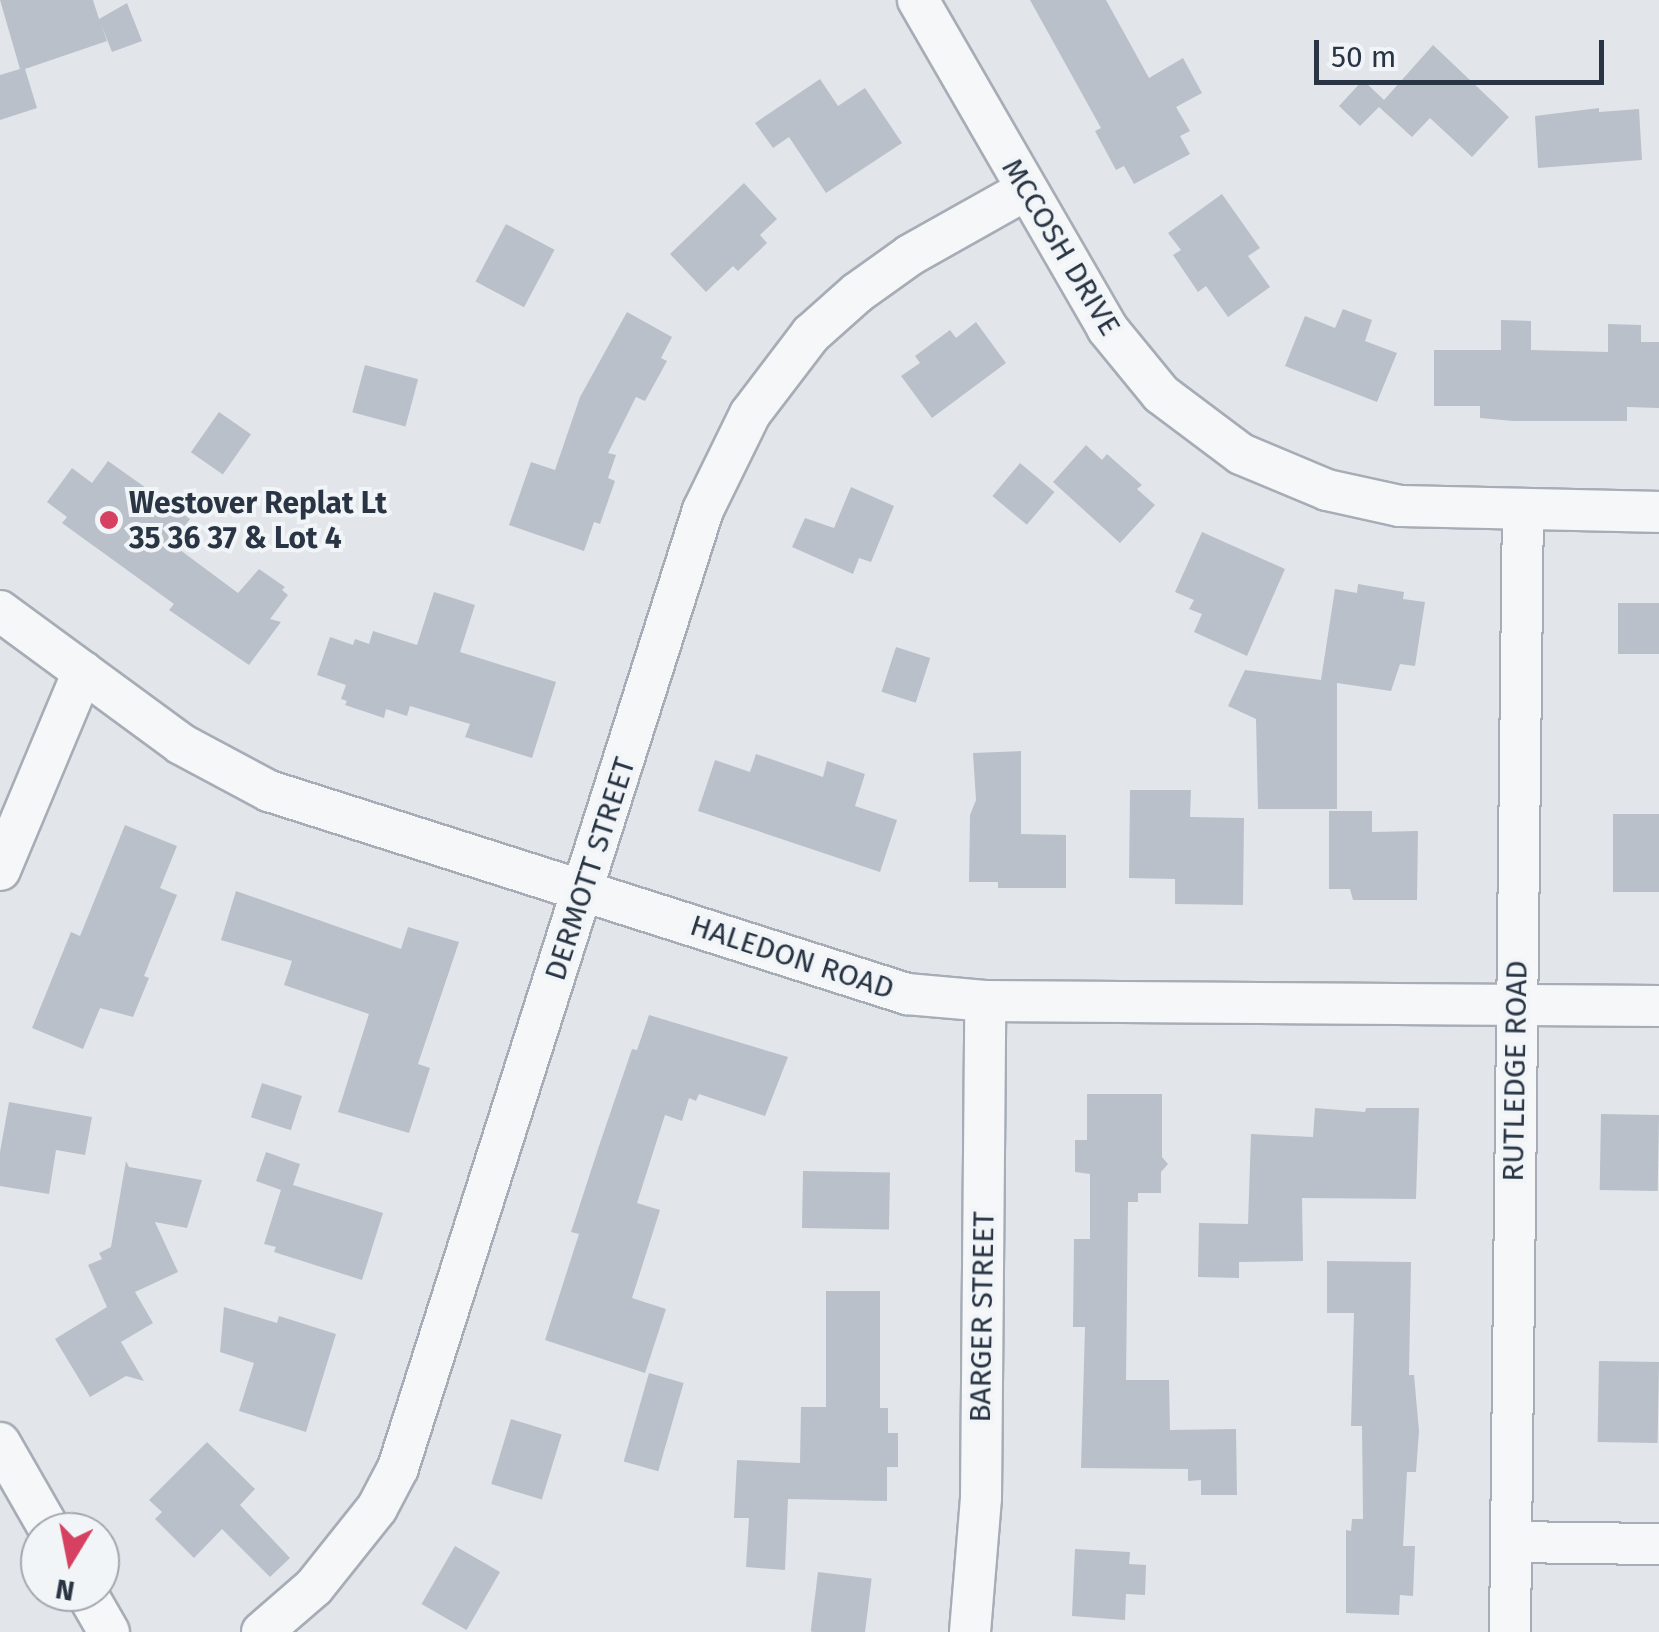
<!DOCTYPE html>
<html>
<head>
<meta charset="utf-8">
<style>
	body { margin:0 }
	#map { position:relative; width:1659px; height:1632px; overflow:hidden; background:#e2e6eb; font-family:"Fira Sans",sans-serif }
	div>[style] { position:absolute }
	.building>* { inset:0; background:#b9c0c9; transform-origin:0 0 }
	.roads { filter:drop-shadow(2px 0 #a7adb6) drop-shadow(-2px 0 #a7adb6) drop-shadow(0 2px #a7adb6) drop-shadow(0 -2px #a7adb6) }
	.minor>* { height:40px; margin:-20px; padding:0 20px; transform-origin:20px; border-radius:20px; background:#f5f7f9 }
	.dots>* { width:28px; height:28px; translate:-50% -50%; box-sizing:border-box; border:5px solid #f2f5f8; border-radius:50% }
	span { translate:-50% -50%; white-space:nowrap; text-align:center; line-height:1.15; -webkit-text-stroke:8px #f2f5f8; paint-order:stroke }
	.street-label { font-size:30px; color:#293544 }
	.poi-label { font-size:30px; color:#293544; font-weight:700 }
	.left { translate:0 -50%; text-align:left }
	.north { position:absolute; left:20px; top:1512px; width:100px; height:100px; box-sizing:border-box; background:#f2f5f8; border:2px solid #a2a8b0; border-radius:50%; rotate:190deg; font-size:28px; font-weight:700; line-height:40px; text-align:center; color:#293544 }
	.north::after { content:''; display:block; margin:auto; width:35px; height:45px; background:#d64161; clip-path:polygon(50% 0,100% 100%,50% 72%,0 100%) }
	.scale { position:absolute; left:1314px; top:40px; width:290px; height:45px; box-sizing:border-box; border:5px solid #293544; border-top:0; padding-left:12px; font-size:30px; line-height:35px; white-space:nowrap; color:#293544; -webkit-text-stroke:8px #f2f5f8; paint-order:stroke }
</style>
</head>
<body>
<div id="map">
	<div class="building">
		<i style="clip-path:polygon(0 0,93px 0,99px 19px,127px 3px,142px 41px,112px 52px,101px 24px,107px 41px,25px 69px,37px 108px,0 120px,0 75px,20px 69px)"></i>
		<i style="clip-path:polygon(1030px 0,1106px 0,1149px 78px,1183px 58px,1202px 93px,1176px 107px,1190px 131px,1180px 136px,1190px 154px,1134px 184px,1124px 166px,1116px 170px,1095px 131px,1101px 128px)"></i>
		<i style="clip-path:polygon(1433px 45px,1509px 117px,1472px 157px,1430px 118px,1412px 137px,1379px 107px,1360px 126px,1339px 106px,1363px 80px,1384px 100px)"></i>
		<i style="clip-path:polygon(820px 79px,838px 106px,865px 88px,902px 143px,826px 193px,789px 137px,773px 148px,755px 123px)"></i>
		<i style="clip-path:polygon(1599px 108px,1599px 112px,1639px 109px,1642px 160px,1538px 168px,1535px 116px)"></i>
		<i style="clip-path:polygon(744px 183px,777px 219px,760px 235px,767px 243px,738px 271px,733px 266px,706px 292px,670px 254px)"></i>
		<i style="clip-path:polygon(1222px 194px,1260px 248px,1248px 256px,1270px 287px,1228px 317px,1206px 286px,1198px 292px,1173px 255px,1181px 250px,1168px 233px)"></i>
		<i style="left:506px;top:224px;width:55px;height:65px;rotate:28deg"></i>
		<i style="clip-path:polygon(1343px 309px,1372px 320px,1365px 341px,1397px 353px,1377px 402px,1285px 366px,1305px 316px,1335px 328px)"></i>
		<i style="clip-path:polygon(627px 312px,672px 337px,661px 358px,667px 361px,645px 401px,636px 397px,608px 453px,616px 455px,608px 478px,615px 481px,600px 524px,594px 522px,584px 551px,509px 525px,531px 462px,555px 470px,580px 397px)"></i>
		<i style="clip-path:polygon(1501px 320px,1531px 321px,1531px 350px,1608px 352px,1608px 324px,1641px 325px,1641px 342px,1659px 342px,1659px 408px,1627px 407px,1627px 421px,1513px 421px,1480px 418px,1480px 406px,1434px 406px,1434px 350px,1501px 350px)"></i>
		<i style="clip-path:polygon(976px 322px,1006px 363px,932px 418px,901px 376px,920px 363px,915px 356px,950px 330px,956px 338px)"></i>
		<i style="left:365px;top:365px;width:55px;height:49px;rotate:15deg"></i>
		<i style="left:219px;top:412px;width:39px;height:49px;rotate:35deg"></i>
		<i style="clip-path:polygon(1086px 445px,1102px 460px,1107px 454px,1142px 485px,1137px 489px,1155px 505px,1120px 543px,1053px 482px)"></i>
		<i style="clip-path:polygon(108px 461px,190px 519px,172px 544px,238px 593px,259px 569px,285px 587px,282px 590px,288px 595px,270px 619px,281px 622px,249px 665px,169px 610px,174px 604px,62px 523px,67px 517px,47px 502px,72px 468px,92px 483px)"></i>
		<i style="left:1020px;top:463px;width:45px;height:43px;rotate:40deg"></i>
		<i style="clip-path:polygon(851px 487px,894px 506px,871px 562px,859px 558px,853px 574px,792px 547px,805px 518px,834px 528px)"></i>
		<i style="clip-path:polygon(1202px 532px,1285px 569px,1247px 656px,1194px 632px,1202px 614px,1189px 609px,1194px 600px,1175px 592px)"></i>
		<i style="clip-path:polygon(1358px 584px,1404px 592px,1403px 599px,1425px 602px,1415px 666px,1400px 664px,1391px 691px,1337px 683px,1337px 809px,1258px 809px,1256px 719px,1228px 706px,1245px 670px,1321px 680px,1335px 589px,1357px 593px)"></i>
		<i style="clip-path:polygon(434px 592px,475px 605px,460px 652px,556px 682px,532px 758px,465px 737px,470px 724px,410px 706px,407px 716px,386px 709px,384px 718px,345px 705px,347px 701px,341px 699px,346px 685px,317px 675px,330px 637px,353px 645px,355px 639px,369px 644px,373px 631px,417px 645px)"></i>
		<i style="left:1618px;top:603px;width:41px;height:51px"></i>
		<i style="left:896px;top:647px;width:36px;height:47px;rotate:18deg"></i>
		<i style="clip-path:polygon(1021px 751px,1021px 834px,1066px 835px,1066px 888px,998px 888px,998px 882px,969px 882px,970px 815px,976px 800px,973px 753px)"></i>
		<i style="clip-path:polygon(756px 754px,823px 777px,827px 761px,865px 774px,855px 806px,897px 820px,880px 872px,698px 811px,715px 760px,750px 772px)"></i>
		<i style="clip-path:polygon(1130px 790px,1191px 790px,1190px 817px,1244px 818px,1243px 905px,1175px 904px,1175px 879px,1129px 878px)"></i>
		<i style="clip-path:polygon(1329px 811px,1372px 811px,1372px 832px,1418px 831px,1417px 900px,1353px 900px,1350px 889px,1329px 889px)"></i>
		<i style="left:1613px;top:814px;width:46px;height:78px"></i>
		<i style="clip-path:polygon(125px 825px,177px 846px,160px 888px,177px 895px,144px 976px,149px 978px,133px 1017px,100px 1008px,83px 1049px,32px 1028px,71px 932px,80px 936px)"></i>
		<i style="clip-path:polygon(236px 891px,401px 949px,408px 927px,459px 942px,418px 1064px,430px 1068px,409px 1133px,338px 1112px,369px 1014px,284px 985px,292px 961px,221px 940px)"></i>
		<i style="clip-path:polygon(649px 1015px,788px 1057px,765px 1116px,699px 1094px,696px 1101px,689px 1098px,682px 1121px,665px 1115px,637px 1203px,660px 1210px,632px 1298px,666px 1309px,645px 1373px,545px 1340px,579px 1234px,571px 1232px,599px 1146px,632px 1049px,637px 1050px)"></i>
		<i style="left:262px;top:1083px;width:42px;height:36px;rotate:18deg"></i>
		<i style="clip-path:polygon(1087px 1094px,1162px 1094px,1162px 1157px,1168px 1164px,1161px 1172px,1161px 1193px,1138px 1193px,1138px 1202px,1128px 1202px,1126px 1380px,1169px 1380px,1170px 1430px,1236px 1429px,1237px 1495px,1201px 1495px,1201px 1480px,1188px 1481px,1188px 1469px,1081px 1468px,1085px 1327px,1073px 1327px,1074px 1239px,1090px 1239px,1090px 1174px,1075px 1172px,1075px 1140px,1087px 1140px)"></i>
		<i style="clip-path:polygon(9px 1102px,92px 1117px,85px 1155px,56px 1150px,49px 1194px,0 1186px,0 1152px)"></i>
		<i style="clip-path:polygon(1315px 1108px,1365px 1112px,1366px 1108px,1419px 1108px,1416px 1199px,1302px 1198px,1303px 1261px,1239px 1262px,1239px 1278px,1198px 1277px,1199px 1223px,1248px 1224px,1251px 1134px,1313px 1137px)"></i>
		<i style="left:1601px;top:1114px;width:58px;height:76px;rotate:1deg"></i>
		<i style="clip-path:polygon(266px 1152px,300px 1164px,293px 1185px,383px 1213px,362px 1280px,274px 1252px,276px 1247px,264px 1244px,281px 1190px,256px 1181px)"></i>
		<i style="clip-path:polygon(126px 1161px,129px 1167px,202px 1180px,187px 1228px,155px 1222px,178px 1272px,135px 1292px,153px 1323px,121px 1342px,144px 1381px,126px 1376px,90px 1397px,55px 1339px,107px 1307px,88px 1265px,102px 1259px,99px 1253px,111px 1247px)"></i>
		<i style="left:803px;top:1171px;width:87px;height:57px;rotate:1deg"></i>
		<i style="clip-path:polygon(1327px 1261px,1411px 1262px,1409px 1375px,1414px 1375px,1419px 1431px,1416px 1472px,1407px 1472px,1403px 1546px,1415px 1546px,1413px 1596px,1400px 1595px,1399px 1615px,1346px 1613px,1346px 1530px,1351px 1531px,1352px 1519px,1363px 1519px,1362px 1426px,1351px 1426px,1354px 1313px,1327px 1313px)"></i>
		<i style="clip-path:polygon(826px 1291px,880px 1291px,880px 1408px,888px 1408px,888px 1433px,898px 1433px,898px 1467px,887px 1467px,887px 1501px,788px 1499px,785px 1570px,746px 1567px,749px 1518px,734px 1518px,737px 1460px,800px 1463px,801px 1407px,826px 1407px)"></i>
		<i style="clip-path:polygon(224px 1307px,277px 1323px,279px 1316px,336px 1334px,306px 1432px,239px 1411px,254px 1363px,220px 1352px)"></i>
		<i style="left:1599px;top:1361px;width:60px;height:81px;rotate:1deg"></i>
		<i style="left:649px;top:1373px;width:36px;height:92px;rotate:16deg"></i>
		<i style="left:511px;top:1419px;width:53px;height:68px;rotate:17deg"></i>
		<i style="clip-path:polygon(207px 1442px,255px 1489px,240px 1505px,290px 1558px,270px 1577px,222px 1529px,194px 1558px,155px 1519px,162px 1512px,149px 1500px)"></i>
		<i style="left:455px;top:1546px;width:52px;height:67px;rotate:30deg"></i>
		<i style="clip-path:polygon(1075px 1549px,1130px 1552px,1129px 1564px,1146px 1565px,1145px 1595px,1126px 1594px,1125px 1620px,1072px 1616px)"></i>
		<i style="left:818px;top:1572px;width:54px;height:60px;rotate:7deg"></i>
	</div>
	<div class="roads">
		<div class="minor">
			<i style="left:918px;top:0;width:379px;rotate:60deg"></i>
			<i style="left:1107px;top:328px;width:85px;rotate:50.7deg"></i>
			<i style="left:1161px;top:394px;width:100px;rotate:36.9deg"></i>
			<i style="left:1241px;top:454px;width:93px;rotate:22.7deg"></i>
			<i style="left:1327px;top:490px;width:75px;rotate:12.4deg"></i>
			<i style="left:1400px;top:506px;width:259px;rotate:1.3deg"></i>
			<i style="left:0;top:611px;width:225px;rotate:36.3deg"></i>
			<i style="left:181px;top:744px;width:100px;rotate:28.1deg"></i>
			<i style="left:269px;top:791px;width:670px;rotate:17.65deg"></i>
			<i style="left:907px;top:994px;width:78px;rotate:5.1deg"></i>
			<i style="left:985px;top:1001px;width:674px;rotate:0.43deg"></i>
			<i style="left:0;top:870px;width:215px;rotate:-67.3deg"></i>
			<i style="left:0;top:1443px;width:103px;rotate:60.2deg"></i>
			<i style="left:1511px;top:1542px;width:148px;rotate:0.8deg"></i>
			<i style="left:86px;top:1592px;width:46px;rotate:60.1deg"></i>
			<i style="left:262px;top:1632px;width:69px;rotate:-40.9deg"></i>
			<i style="left:314px;top:1587px;width:101px;rotate:-51.4deg"></i>
			<i style="left:377px;top:1508px;width:45px;rotate:-62.3deg"></i>
			<i style="left:398px;top:1468px;width:1005px;rotate:-72.34deg"></i>
			<i style="left:703px;top:510px;width:107px;rotate:-63.9deg"></i>
			<i style="left:750px;top:414px;width:101px;rotate:-52.7deg"></i>
			<i style="left:811px;top:334px;width:62px;rotate:-41.7deg"></i>
			<i style="left:857px;top:293px;width:65px;rotate:-35.6deg"></i>
			<i style="left:910px;top:255px;width:133px;rotate:-29.3deg"></i>
			<i style="left:970px;top:1632px;width:134px;rotate:-85.3deg"></i>
			<i style="left:981px;top:1498px;width:497px;rotate:-89.5deg"></i>
			<i style="left:1510px;top:1632px;width:1122px;rotate:-89.34deg"></i>
		</div>
	</div>
	<div class="dots">
		<i style="left:109px;top:520px;background:#d64161"></i>
	</div>
	<div class="street-label">
		<span style="left:1061px;top:247px;rotate:59deg">MCCOSH DRIVE</span>
		<span style="left:590px;top:869px;rotate:-72deg">DERMOTT STREET</span>
		<span style="left:792px;top:957px;rotate:18deg">HALEDON ROAD</span>
		<span style="left:1515px;top:1071px;rotate:-89deg">RUTLEDGE ROAD</span>
		<span style="left:982px;top:1317px;rotate:-89deg">BARGER STREET</span>
	</div>
	<div class="poi-label">
		<span class="left" style="left:129px;top:520px">Westover Replat Lt<br>35 36 37 &amp; Lot 4</span>
	</div>
	<div class="north">N</div>
	<div class="scale">50 m</div>
</div>
</body>
</html>
